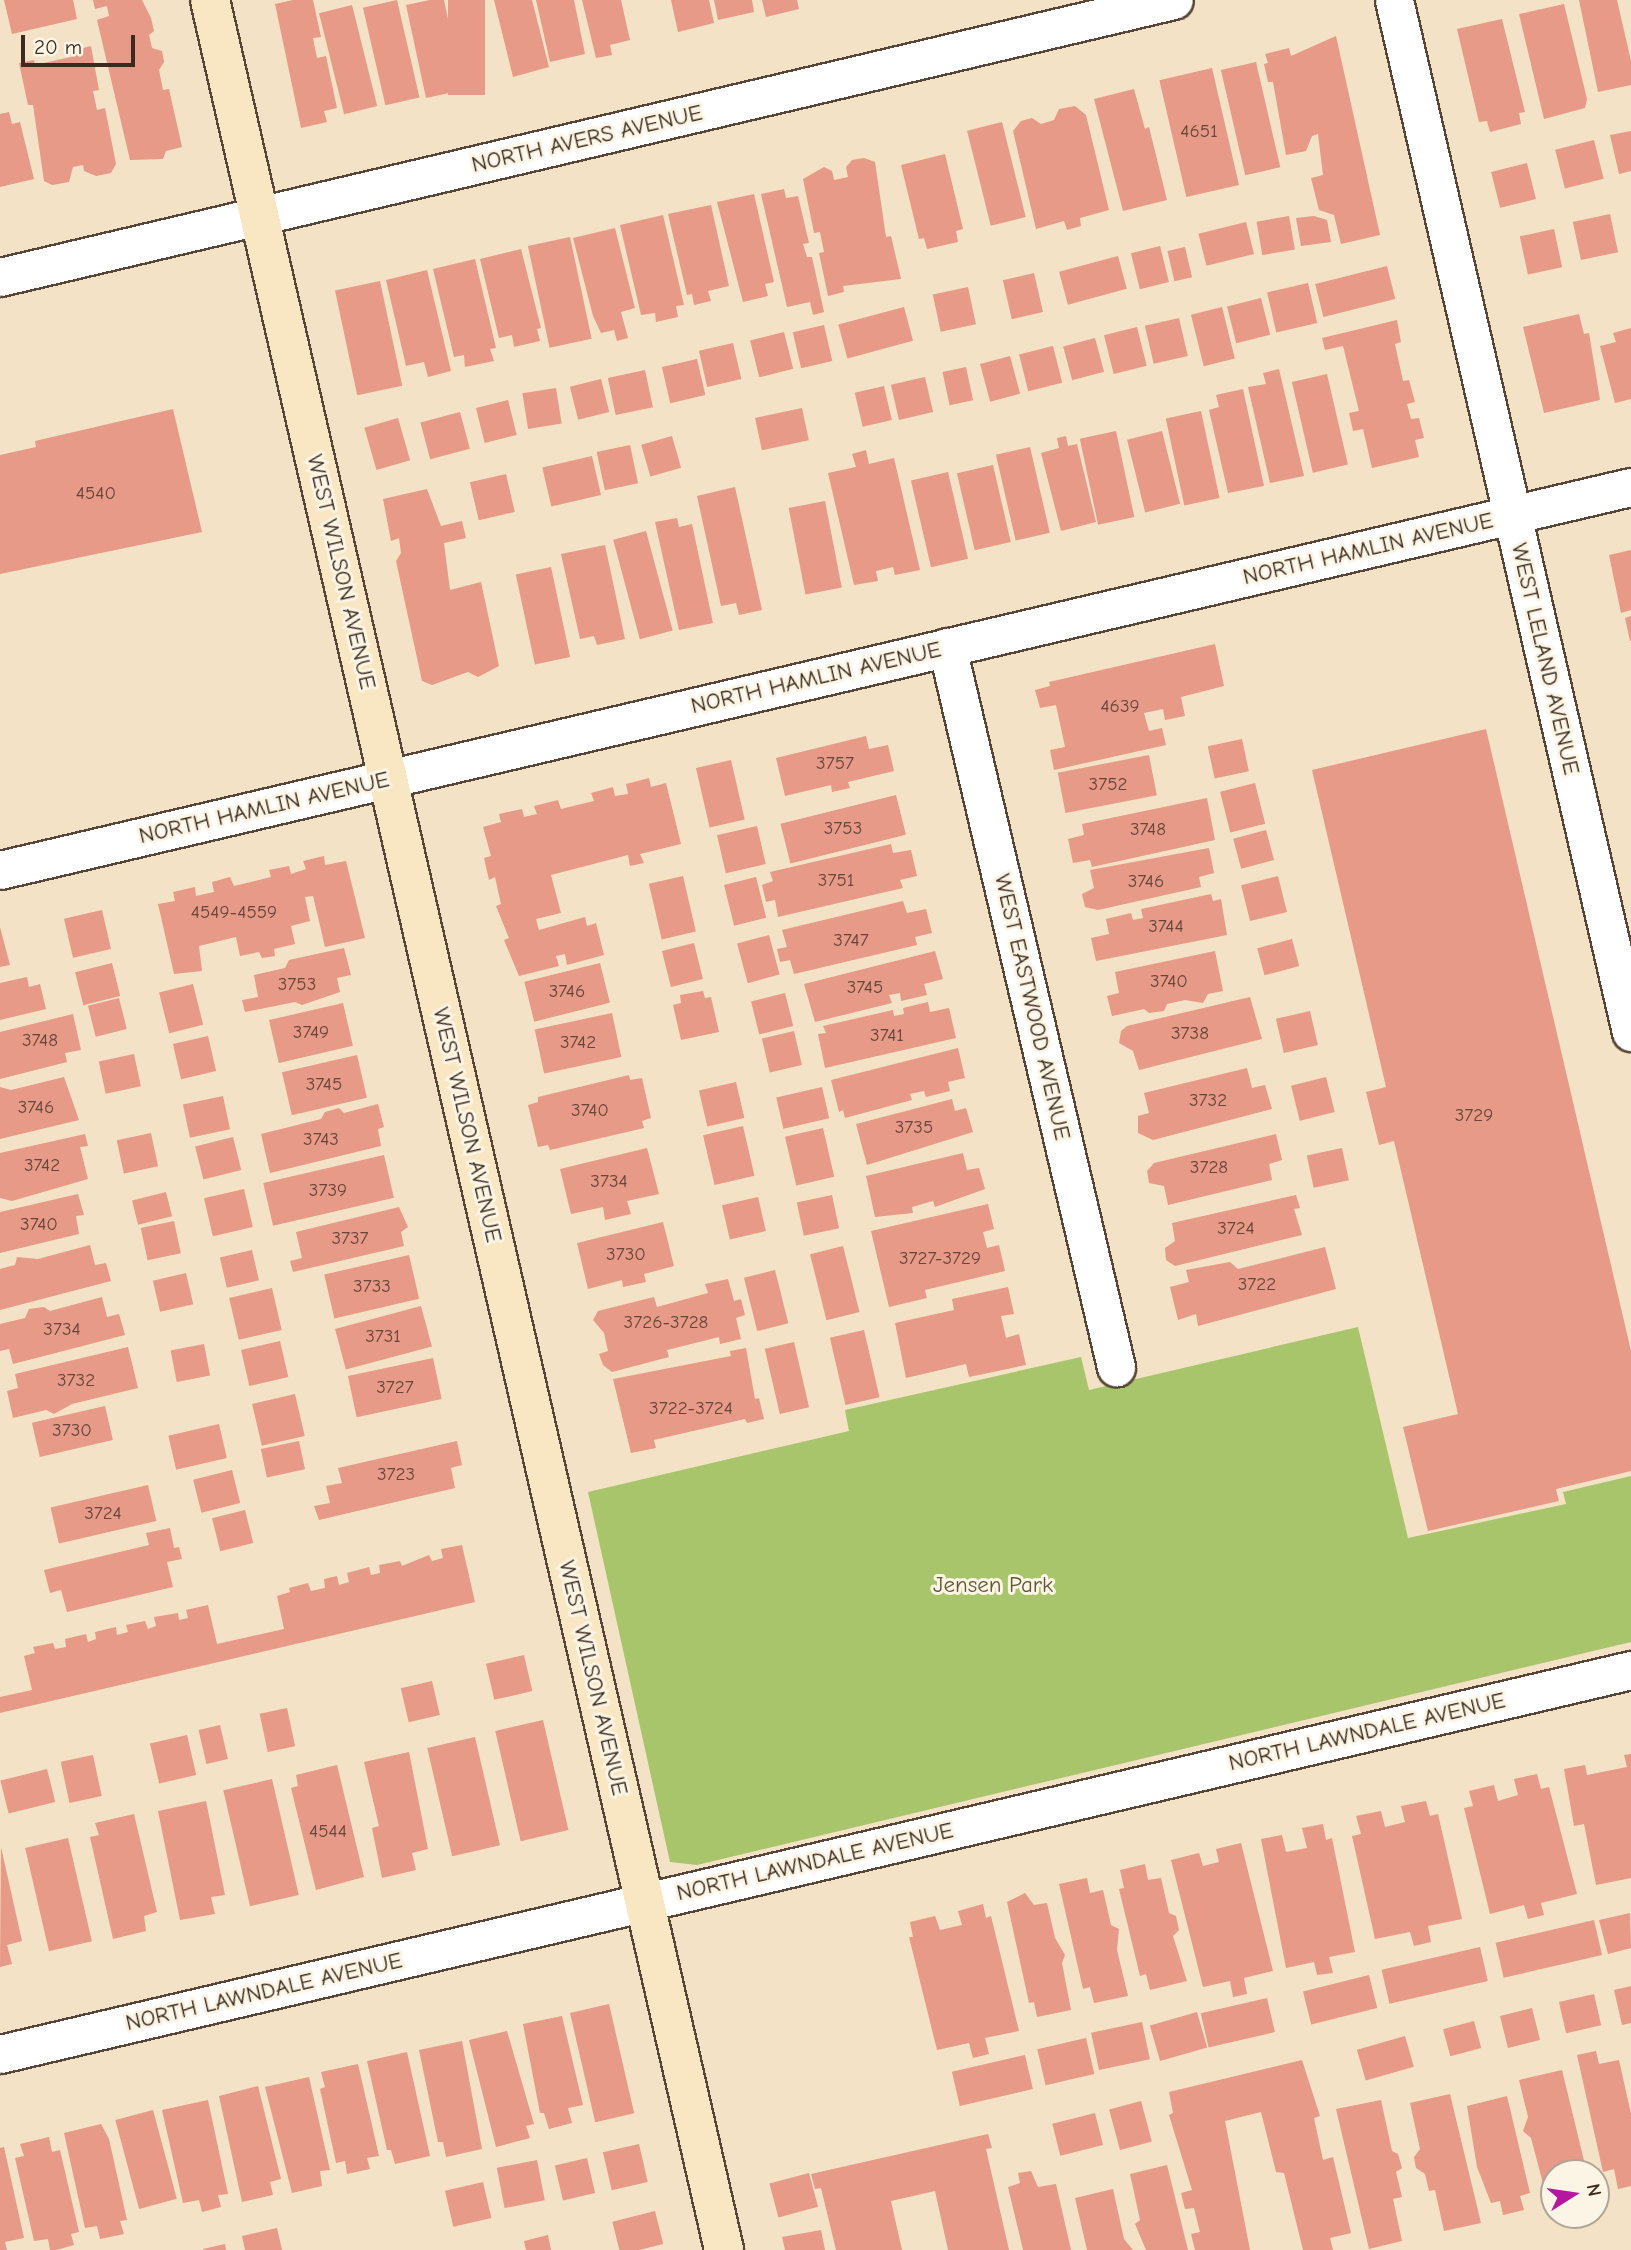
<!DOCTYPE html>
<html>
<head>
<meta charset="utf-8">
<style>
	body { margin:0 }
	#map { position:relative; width:1631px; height:2250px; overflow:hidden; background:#f3e2c5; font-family:"Comic Neue",sans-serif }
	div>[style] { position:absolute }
	.green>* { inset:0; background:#a9c56c }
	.building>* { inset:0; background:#e69a87; transform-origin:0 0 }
	.roads { filter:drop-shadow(2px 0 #574637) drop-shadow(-2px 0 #574637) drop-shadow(0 2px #574637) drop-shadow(0 -2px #574637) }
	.street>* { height:37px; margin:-18.5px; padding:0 18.5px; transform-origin:18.5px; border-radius:18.5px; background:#fff }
	.secondary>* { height:38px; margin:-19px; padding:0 19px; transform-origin:19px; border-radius:19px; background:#f9e7c3 }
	span { translate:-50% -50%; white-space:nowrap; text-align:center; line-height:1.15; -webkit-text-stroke:6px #fcf5e5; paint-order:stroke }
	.number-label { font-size:19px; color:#664638 }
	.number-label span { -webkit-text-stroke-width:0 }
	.street-label { font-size:23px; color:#3b2a1e }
	.park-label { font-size:23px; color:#5c5835 }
	.north { position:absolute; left:1540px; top:2159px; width:70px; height:70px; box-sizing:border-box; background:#fcf5e5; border:2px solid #afa495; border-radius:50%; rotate:78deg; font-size:19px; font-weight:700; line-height:28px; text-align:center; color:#3b2a1e }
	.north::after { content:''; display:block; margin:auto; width:24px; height:32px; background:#b5179e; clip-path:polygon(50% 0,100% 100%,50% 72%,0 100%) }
	.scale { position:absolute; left:21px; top:35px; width:114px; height:32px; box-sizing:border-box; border:4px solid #3b2a1e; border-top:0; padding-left:9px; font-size:21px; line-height:24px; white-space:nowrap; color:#3b2a1e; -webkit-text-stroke:5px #fcf5e5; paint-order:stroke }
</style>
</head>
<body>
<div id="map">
	<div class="green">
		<i style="clip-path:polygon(1358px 1327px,1408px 1538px,1566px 1504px,1563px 1492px,1631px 1476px,1631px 1642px,697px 1865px,670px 1862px,588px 1492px,849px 1431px,845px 1410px,1081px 1357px,1089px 1390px)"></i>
	</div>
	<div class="building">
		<i style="clip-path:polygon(4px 0,73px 0,77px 19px,12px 34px)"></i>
		<i style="clip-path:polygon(93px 0,142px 0,151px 18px,154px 31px,149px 35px,152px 48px,162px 51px,164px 62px,159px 70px,163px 90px,169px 89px,182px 147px,166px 151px,163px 159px,130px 160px,97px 20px,109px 16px,107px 6px,95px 9px)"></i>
		<i style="clip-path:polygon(293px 0,313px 0,321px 37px,313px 38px,317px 58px,326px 56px,337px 108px,324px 111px,327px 122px,301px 128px,275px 4px)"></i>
		<i style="left:397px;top:0;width:100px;height:35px;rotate:77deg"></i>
		<i style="clip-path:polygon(430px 0,444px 0,463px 90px,426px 98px,406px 5px)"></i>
		<i style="left:448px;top:0;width:37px;height:95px"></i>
		<i style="clip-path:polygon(494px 0,532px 0,549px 67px,513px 77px)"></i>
		<i style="clip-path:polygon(536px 0,574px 0,585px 54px,550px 62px)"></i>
		<i style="clip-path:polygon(582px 0,621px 0,630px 40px,610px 45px,612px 55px,596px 58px)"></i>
		<i style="clip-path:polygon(671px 0,709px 0,714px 23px,678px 32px)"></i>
		<i style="clip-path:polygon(714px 0,752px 0,754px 12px,718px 20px)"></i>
		<i style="clip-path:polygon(762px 0,797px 0,799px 9px,766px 17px)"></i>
		<i style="clip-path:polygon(1579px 0,1617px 0,1631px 61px,1631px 85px,1598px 92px)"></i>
		<i style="clip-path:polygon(1564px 4px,1587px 99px,1585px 108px,1544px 119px,1519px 14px)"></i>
		<i style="left:352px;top:5px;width:104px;height:34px;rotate:76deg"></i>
		<i style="clip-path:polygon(1502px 19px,1525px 112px,1519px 113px,1521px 124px,1490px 132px,1487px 121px,1479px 122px,1457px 29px)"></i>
		<i style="clip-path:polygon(1336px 36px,1380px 235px,1341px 244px,1334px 215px,1319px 210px,1311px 178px,1323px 175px,1318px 134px,1312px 136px,1306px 151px,1286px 155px,1273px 82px,1268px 82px,1264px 64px,1268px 63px,1265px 54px,1289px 48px,1291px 56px)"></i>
		<i style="clip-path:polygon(91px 46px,99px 90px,93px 91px,97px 110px,105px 108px,116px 164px,111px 173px,96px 176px,84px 171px,83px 165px,73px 167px,69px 182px,52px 185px,44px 181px,33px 105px,28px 105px,19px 63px,34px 60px,35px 65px,75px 56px,75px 50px)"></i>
		<i style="left:1256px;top:62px;width:108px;height:36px;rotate:77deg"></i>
		<i style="left:1212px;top:68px;width:120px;height:54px;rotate:77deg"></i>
		<i style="clip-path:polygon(1134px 89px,1145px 129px,1149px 127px,1167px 200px,1123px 211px,1094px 99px)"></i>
		<i style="clip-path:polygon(1075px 106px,1086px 115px,1109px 210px,1080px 218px,1081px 226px,1067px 230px,1064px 221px,1036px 229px,1013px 131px,1021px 121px,1032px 118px,1041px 124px,1054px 120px,1059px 109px)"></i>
		<i style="clip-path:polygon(9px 112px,12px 124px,20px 122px,34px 179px,0 187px,0 114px)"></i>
		<i style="left:1002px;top:122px;width:98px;height:36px;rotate:76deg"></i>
		<i style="clip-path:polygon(1631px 131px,1631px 171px,1619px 174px,1610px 135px)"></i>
		<i style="left:1594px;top:140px;width:40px;height:40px;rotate:76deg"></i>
		<i style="clip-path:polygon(945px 154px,963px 229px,956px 231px,958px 242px,927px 249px,924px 238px,919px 239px,901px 165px)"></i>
		<i style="clip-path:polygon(864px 158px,875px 162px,886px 237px,891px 236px,901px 279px,843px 286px,844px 292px,828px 296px,819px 253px,824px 252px,820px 232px,814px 233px,803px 179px,824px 167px,832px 171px,834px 180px,848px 177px,846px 167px,852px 160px)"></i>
		<i style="left:1527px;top:163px;width:37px;height:37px;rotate:76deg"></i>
		<i style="clip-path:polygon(784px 189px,786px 198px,798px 196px,809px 243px,803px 244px,807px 257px,812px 257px,824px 312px,813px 315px,810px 302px,787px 307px,761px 194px)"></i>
		<i style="clip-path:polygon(754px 194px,774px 282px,765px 284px,768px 296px,743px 302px,717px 202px)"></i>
		<i style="clip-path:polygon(711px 205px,729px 286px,708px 291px,711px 301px,694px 305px,692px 294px,687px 295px,668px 214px)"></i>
		<i style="left:1610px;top:214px;width:39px;height:38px;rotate:78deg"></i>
		<i style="clip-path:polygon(663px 215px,684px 305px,676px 306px,678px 317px,656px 322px,655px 313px,641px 315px,620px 225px)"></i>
		<i style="left:1289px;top:216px;width:34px;height:33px;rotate:80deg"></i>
		<i style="clip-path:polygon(1314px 216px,1327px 220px,1331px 242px,1301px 246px,1296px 218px)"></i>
		<i style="left:1246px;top:222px;width:33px;height:49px;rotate:76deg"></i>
		<i style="clip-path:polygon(615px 228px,635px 308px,621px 312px,628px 338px,617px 341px,614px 330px,601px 333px,593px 316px,573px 238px)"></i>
		<i style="left:1554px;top:229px;width:39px;height:35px;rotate:78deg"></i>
		<i style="left:570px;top:237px;width:104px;height:43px;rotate:78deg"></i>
		<i style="left:1160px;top:246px;width:37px;height:30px;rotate:76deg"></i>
		<i style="left:1185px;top:247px;width:31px;height:18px;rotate:77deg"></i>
		<i style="clip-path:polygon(521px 249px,541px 328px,537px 329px,540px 341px,514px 347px,512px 335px,499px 338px,480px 259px)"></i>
		<i style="left:1118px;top:256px;width:34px;height:61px;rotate:75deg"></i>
		<i style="clip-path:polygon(475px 259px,496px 348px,490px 349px,494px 361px,465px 367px,464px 355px,454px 357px,433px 269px)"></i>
		<i style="left:1387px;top:266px;width:34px;height:74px;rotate:76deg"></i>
		<i style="clip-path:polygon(427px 270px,451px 371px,428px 377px,424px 362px,406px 366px,386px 280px)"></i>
		<i style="left:1034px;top:273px;width:40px;height:32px;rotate:77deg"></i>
		<i style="left:380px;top:281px;width:107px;height:46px;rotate:78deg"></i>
		<i style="left:1308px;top:283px;width:41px;height:42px;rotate:77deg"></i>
		<i style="left:968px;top:287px;width:38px;height:36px;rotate:78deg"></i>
		<i style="left:1261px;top:298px;width:38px;height:35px;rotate:76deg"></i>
		<i style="left:904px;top:307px;width:35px;height:68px;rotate:75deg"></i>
		<i style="left:1222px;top:307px;width:53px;height:32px;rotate:76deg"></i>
		<i style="clip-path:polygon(1579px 314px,1584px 334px,1589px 333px,1600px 400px,1544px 413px,1523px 327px)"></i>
		<i style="left:1179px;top:318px;width:39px;height:35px;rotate:77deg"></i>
		<i style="clip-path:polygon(1397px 320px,1401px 342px,1395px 344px,1403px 381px,1409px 380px,1415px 402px,1407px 404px,1411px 419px,1419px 418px,1424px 438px,1415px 440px,1419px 457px,1372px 468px,1363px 429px,1353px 431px,1349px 413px,1359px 411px,1343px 346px,1325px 350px,1322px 338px)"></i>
		<i style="left:824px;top:325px;width:37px;height:32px;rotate:77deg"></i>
		<i style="left:1137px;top:327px;width:40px;height:34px;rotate:76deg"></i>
		<i style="clip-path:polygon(1631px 328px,1631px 399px,1615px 403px,1600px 346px,1616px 342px,1613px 333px)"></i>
		<i style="left:784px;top:332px;width:38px;height:35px;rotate:76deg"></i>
		<i style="left:1095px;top:338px;width:35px;height:33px;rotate:75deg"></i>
		<i style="left:733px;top:343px;width:37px;height:35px;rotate:77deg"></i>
		<i style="left:1053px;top:346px;width:38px;height:35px;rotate:76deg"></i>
		<i style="left:1010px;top:356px;width:39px;height:31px;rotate:75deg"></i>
		<i style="left:697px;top:359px;width:37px;height:36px;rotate:77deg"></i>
		<i style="left:966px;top:367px;width:34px;height:24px;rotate:78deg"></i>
		<i style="clip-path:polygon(1279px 369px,1304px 476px,1270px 483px,1248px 387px,1266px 384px,1263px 373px)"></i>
		<i style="left:645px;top:370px;width:38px;height:38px;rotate:78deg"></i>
		<i style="left:1327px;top:374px;width:93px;height:36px;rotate:77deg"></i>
		<i style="left:925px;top:377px;width:36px;height:35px;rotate:77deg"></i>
		<i style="left:601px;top:379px;width:34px;height:32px;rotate:76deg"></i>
		<i style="left:884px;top:386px;width:35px;height:30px;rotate:77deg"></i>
		<i style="left:556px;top:388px;width:36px;height:34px;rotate:81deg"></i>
		<i style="clip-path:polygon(1243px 389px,1264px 486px,1228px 493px,1209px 410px,1219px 407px,1216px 395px)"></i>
		<i style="left:508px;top:400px;width:36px;height:33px;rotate:76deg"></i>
		<i style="left:802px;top:408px;width:33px;height:48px;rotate:78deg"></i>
		<i style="clip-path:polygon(173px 409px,202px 532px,0 574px,0 455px,36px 447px,35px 441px)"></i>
		<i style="left:1201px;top:411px;width:89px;height:36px;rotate:78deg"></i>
		<i style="left:460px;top:412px;width:38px;height:41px;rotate:75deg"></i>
		<i style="left:398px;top:418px;width:44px;height:35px;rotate:74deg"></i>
		<i style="left:1116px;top:431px;width:88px;height:37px;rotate:78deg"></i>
		<i style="left:1162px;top:431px;width:75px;height:36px;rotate:76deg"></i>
		<i style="left:672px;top:436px;width:33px;height:32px;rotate:74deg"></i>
		<i style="clip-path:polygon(1066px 436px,1068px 446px,1077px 444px,1096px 522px,1061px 531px,1041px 453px,1059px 448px,1057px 438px)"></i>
		<i style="left:630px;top:445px;width:39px;height:34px;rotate:78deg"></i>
		<i style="left:1030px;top:447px;width:88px;height:35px;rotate:77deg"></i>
		<i style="clip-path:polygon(866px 450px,869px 464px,894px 458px,920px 570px,895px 575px,893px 567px,876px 571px,878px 581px,854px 585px,828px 473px,856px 467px,852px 454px)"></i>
		<i style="left:592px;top:456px;width:40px;height:51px;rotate:77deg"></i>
		<i style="left:993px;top:465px;width:79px;height:37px;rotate:77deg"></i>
		<i style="left:948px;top:472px;width:89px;height:38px;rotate:77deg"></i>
		<i style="left:506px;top:474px;width:39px;height:37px;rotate:77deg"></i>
		<i style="clip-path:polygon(735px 487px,762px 610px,739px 615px,736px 603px,721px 606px,697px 496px)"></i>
		<i style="clip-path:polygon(427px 489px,441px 526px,462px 521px,466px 538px,444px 543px,450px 590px,481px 582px,499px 666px,478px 677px,468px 672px,432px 685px,422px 681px,396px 561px,401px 553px,399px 538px,391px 541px,383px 499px)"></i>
		<i style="left:825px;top:501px;width:88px;height:37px;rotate:79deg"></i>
		<i style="clip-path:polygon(677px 518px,679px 527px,692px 524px,713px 623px,679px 630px,655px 522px)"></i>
		<i style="left:646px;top:531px;width:103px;height:34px;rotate:75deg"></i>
		<i style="clip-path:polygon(605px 545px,625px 639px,597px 645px,594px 636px,580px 639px,561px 554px)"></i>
		<i style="clip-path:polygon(1631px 550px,1631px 610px,1621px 613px,1609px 555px)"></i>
		<i style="left:551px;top:567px;width:92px;height:36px;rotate:78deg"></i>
		<i style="clip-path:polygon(1631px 616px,1631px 641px,1630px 641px,1625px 618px)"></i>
		<i style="clip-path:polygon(1215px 644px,1224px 686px,1181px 697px,1185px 716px,1165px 720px,1163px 709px,1144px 713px,1149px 731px,1162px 728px,1166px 745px,1054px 770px,1050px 750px,1065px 747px,1056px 705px,1040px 708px,1035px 690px,1050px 686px,1049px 682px)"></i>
		<i style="clip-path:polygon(1486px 729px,1631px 1351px,1631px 1471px,1556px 1489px,1559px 1501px,1428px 1531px,1403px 1427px,1458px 1414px,1394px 1141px,1379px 1145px,1366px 1092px,1386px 1087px,1312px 770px)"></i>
		<i style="clip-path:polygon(866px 736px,869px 749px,888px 745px,894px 771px,848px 782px,850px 788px,832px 792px,831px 785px,785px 796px,776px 758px)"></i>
		<i style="left:1242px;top:739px;width:33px;height:35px;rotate:78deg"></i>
		<i style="left:1149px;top:755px;width:41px;height:93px;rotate:79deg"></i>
		<i style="left:731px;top:760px;width:61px;height:36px;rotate:77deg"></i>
		<i style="clip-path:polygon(649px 778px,651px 787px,666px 783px,681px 844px,640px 854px,644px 863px,630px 866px,628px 855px,551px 875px,561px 913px,536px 919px,539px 930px,585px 917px,587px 926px,596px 923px,604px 955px,567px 965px,565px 954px,556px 956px,559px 966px,519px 976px,504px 940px,509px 938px,496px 906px,501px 904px,495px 877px,489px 880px,484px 858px,491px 856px,483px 827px,501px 822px,499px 814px,522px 809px,524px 817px,537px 814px,534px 806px,558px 800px,561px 809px,594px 801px,591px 793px,613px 787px,615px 796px,628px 794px,626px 784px)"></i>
		<i style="left:1255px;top:783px;width:42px;height:36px;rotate:76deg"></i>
		<i style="left:896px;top:795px;width:41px;height:119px;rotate:76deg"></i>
		<i style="clip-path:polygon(1207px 798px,1215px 840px,1092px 867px,1090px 860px,1073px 863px,1068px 839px,1084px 835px,1082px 824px)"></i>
		<i style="left:757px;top:826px;width:39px;height:41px;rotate:77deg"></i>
		<i style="left:1266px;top:830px;width:31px;height:34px;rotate:75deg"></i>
		<i style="clip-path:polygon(891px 844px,893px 853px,911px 850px,917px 876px,900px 880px,903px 888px,778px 917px,775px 900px,766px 902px,762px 885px,773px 881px,770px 872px)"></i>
		<i style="clip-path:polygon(1209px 848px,1214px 873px,1199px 877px,1201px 887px,1098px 910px,1085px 907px,1082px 894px,1094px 888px,1090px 870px)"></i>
		<i style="clip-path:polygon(324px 856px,325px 865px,346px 861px,365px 938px,325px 947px,313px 896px,305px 897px,310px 921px,291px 926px,295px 944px,274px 949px,275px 956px,262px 958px,259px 952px,240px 956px,236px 937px,199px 946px,202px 971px,174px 974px,158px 904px,175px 901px,173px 892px,195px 887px,196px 896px,214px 892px,212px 882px,230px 877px,234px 886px,271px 877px,269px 870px,289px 866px,291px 874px,306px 869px,303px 861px)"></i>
		<i style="left:683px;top:876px;width:57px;height:35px;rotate:77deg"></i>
		<i style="left:1278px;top:876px;width:37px;height:38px;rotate:76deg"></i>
		<i style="left:756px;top:877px;width:42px;height:33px;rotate:76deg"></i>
		<i style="clip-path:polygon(1211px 894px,1213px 901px,1221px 899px,1227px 935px,1096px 961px,1091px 938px,1109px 934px,1106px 919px,1131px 913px,1133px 920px,1143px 918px,1141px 909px)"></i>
		<i style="clip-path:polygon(903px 901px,907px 913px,926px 909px,932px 933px,915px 937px,917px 945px,794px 974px,790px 960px,780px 962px,777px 949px,787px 947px,782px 930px)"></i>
		<i style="left:102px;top:910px;width:40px;height:39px;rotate:77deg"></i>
		<i style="clip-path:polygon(0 927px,10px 965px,0 967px)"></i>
		<i style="left:769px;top:935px;width:41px;height:33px;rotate:75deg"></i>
		<i style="left:1292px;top:939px;width:28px;height:36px;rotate:75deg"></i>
		<i style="left:694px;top:943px;width:37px;height:33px;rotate:76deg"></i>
		<i style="clip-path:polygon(344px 948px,351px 975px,337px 978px,340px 992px,302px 1005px,295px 1002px,245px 1012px,242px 1000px,258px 997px,254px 975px,285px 968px,289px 960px)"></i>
		<i style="clip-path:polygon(935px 951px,943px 979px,924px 984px,927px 995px,901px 1001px,900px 993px,889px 995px,892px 1003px,815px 1022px,804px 984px)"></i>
		<i style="clip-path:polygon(1215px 951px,1223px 991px,1208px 994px,1203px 1003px,1185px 1000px,1167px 1004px,1164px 1011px,1149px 1013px,1144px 1009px,1112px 1016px,1107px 996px,1119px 993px,1115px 972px)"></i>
		<i style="left:112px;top:963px;width:34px;height:38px;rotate:76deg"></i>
		<i style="left:600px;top:963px;width:41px;height:78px;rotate:76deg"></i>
		<i style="clip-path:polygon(27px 977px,29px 987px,40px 984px,46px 1009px,0 1020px,0 983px)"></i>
		<i style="left:193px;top:984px;width:42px;height:35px;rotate:76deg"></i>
		<i style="clip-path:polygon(703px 991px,705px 998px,711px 997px,719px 1032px,681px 1040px,673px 1005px,681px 1003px,680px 995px)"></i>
		<i style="left:785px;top:993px;width:34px;height:35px;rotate:76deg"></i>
		<i style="clip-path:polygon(1250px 997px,1262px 1039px,1139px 1070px,1133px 1051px,1119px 1043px,1121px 1031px,1127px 1026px)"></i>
		<i style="left:119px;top:998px;width:32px;height:32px;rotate:76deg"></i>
		<i style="clip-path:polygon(928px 1002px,930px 1012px,949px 1008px,956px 1038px,825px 1068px,818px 1034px,826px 1033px,823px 1026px,893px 1010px,894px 1016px,904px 1014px,903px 1008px)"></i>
		<i style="left:343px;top:1003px;width:44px;height:76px;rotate:77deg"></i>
		<i style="left:1310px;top:1011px;width:35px;height:35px;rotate:77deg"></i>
		<i style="left:612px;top:1013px;width:45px;height:79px;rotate:78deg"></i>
		<i style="clip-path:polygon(73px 1014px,81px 1050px,65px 1053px,67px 1062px,0 1079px,0 1032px)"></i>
		<i style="left:794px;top:1031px;width:35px;height:33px;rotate:77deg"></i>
		<i style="left:208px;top:1036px;width:36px;height:36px;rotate:77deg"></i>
		<i style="clip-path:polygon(958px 1048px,965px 1078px,948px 1082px,950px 1091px,926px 1097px,924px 1091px,910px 1094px,912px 1100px,845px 1118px,843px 1110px,839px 1112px,831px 1080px)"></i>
		<i style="left:134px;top:1054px;width:33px;height:36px;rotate:78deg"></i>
		<i style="left:357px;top:1055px;width:44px;height:77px;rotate:77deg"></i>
		<i style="clip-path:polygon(1247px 1068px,1252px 1088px,1265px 1085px,1272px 1109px,1153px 1140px,1138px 1133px,1138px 1116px,1149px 1113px,1144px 1093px)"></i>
		<i style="clip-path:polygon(629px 1075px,630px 1080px,642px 1078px,651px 1118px,642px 1121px,644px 1128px,550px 1150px,548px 1145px,538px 1147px,528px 1105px,538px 1102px,538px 1097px)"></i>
		<i style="clip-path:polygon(64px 1077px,79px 1120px,0 1139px,0 1087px,11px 1090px)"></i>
		<i style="left:1326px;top:1077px;width:36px;height:36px;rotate:76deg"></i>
		<i style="left:736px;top:1082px;width:37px;height:38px;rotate:77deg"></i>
		<i style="left:822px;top:1087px;width:32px;height:47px;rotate:77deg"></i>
		<i style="left:223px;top:1096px;width:34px;height:41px;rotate:78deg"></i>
		<i style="clip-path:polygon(952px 1099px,955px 1111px,966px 1108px,973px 1132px,867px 1165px,856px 1124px)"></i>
		<i style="clip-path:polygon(378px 1104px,384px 1127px,378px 1129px,381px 1146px,270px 1173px,261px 1134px,321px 1119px,325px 1112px,339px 1108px,344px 1113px)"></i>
		<i style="left:743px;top:1126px;width:51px;height:41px;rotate:77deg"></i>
		<i style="left:823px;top:1128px;width:50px;height:39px;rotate:77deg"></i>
		<i style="left:151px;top:1133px;width:34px;height:35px;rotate:78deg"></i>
		<i style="clip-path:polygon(85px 1134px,88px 1146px,80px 1147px,88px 1179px,12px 1201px,0 1198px,0 1153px)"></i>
		<i style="clip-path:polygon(1276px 1134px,1282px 1160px,1269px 1164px,1272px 1180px,1168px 1205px,1164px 1186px,1149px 1183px,1147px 1171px,1154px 1163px)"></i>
		<i style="left:233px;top:1137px;width:34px;height:39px;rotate:76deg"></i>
		<i style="clip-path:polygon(647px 1148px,659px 1194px,627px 1201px,631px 1214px,605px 1220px,603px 1207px,571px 1214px,560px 1169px)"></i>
		<i style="left:1342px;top:1148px;width:33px;height:36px;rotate:78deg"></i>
		<i style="clip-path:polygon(963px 1153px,967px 1170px,979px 1168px,985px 1189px,935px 1207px,933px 1201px,912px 1207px,913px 1213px,875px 1217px,866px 1176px)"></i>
		<i style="left:384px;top:1155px;width:44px;height:124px;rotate:77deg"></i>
		<i style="left:244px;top:1189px;width:39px;height:41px;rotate:77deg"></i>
		<i style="left:166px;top:1192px;width:25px;height:35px;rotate:76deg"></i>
		<i style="clip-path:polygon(78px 1194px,84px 1215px,76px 1216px,79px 1234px,0 1253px,0 1212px)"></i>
		<i style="left:832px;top:1195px;width:34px;height:36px;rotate:78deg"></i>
		<i style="clip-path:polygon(1296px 1195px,1300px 1208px,1294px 1209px,1302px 1235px,1175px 1266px,1166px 1260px,1165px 1248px,1175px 1241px,1172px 1223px)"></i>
		<i style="left:758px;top:1197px;width:35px;height:37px;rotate:77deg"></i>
		<i style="clip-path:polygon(988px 1204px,994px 1229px,983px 1232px,987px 1248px,999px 1245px,1005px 1271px,925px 1290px,927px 1298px,889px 1307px,871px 1231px)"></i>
		<i style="clip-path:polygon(399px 1207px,408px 1227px,401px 1232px,404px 1246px,293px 1272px,290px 1261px,302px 1258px,296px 1232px)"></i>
		<i style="left:174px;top:1221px;width:33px;height:34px;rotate:78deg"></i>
		<i style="clip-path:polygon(663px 1222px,674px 1266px,644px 1274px,646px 1282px,623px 1287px,622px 1280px,588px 1289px,577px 1243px)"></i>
		<i style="clip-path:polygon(90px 1245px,95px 1265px,106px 1263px,111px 1281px,0 1310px,0 1269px,15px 1265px,17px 1257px,38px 1259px)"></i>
		<i style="left:843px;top:1246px;width:68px;height:34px;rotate:76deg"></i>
		<i style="clip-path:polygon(1325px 1247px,1336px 1289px,1198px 1326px,1196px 1314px,1178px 1320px,1170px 1287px,1189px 1282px,1186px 1270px,1230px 1262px,1238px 1269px)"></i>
		<i style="left:252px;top:1250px;width:31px;height:33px;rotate:77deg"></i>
		<i style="left:409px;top:1255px;width:45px;height:87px;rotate:77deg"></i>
		<i style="left:775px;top:1270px;width:55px;height:32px;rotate:76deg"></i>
		<i style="left:186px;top:1273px;width:32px;height:34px;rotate:77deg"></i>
		<i style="clip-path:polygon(728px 1279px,734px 1301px,741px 1299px,745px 1315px,736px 1318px,741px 1339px,720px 1344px,719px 1337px,667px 1350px,669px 1357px,612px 1372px,603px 1365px,599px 1354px,608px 1351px,604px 1333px,593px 1320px,598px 1311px,654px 1297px,657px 1307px,708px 1293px,705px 1284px)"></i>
		<i style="clip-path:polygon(1008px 1287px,1014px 1314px,1001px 1316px,1006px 1338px,1019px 1334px,1026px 1365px,969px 1377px,966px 1364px,906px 1378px,895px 1323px,954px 1310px,952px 1299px)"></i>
		<i style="left:272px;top:1288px;width:43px;height:44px;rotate:77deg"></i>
		<i style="clip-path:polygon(102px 1297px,107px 1317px,119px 1314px,125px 1335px,13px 1364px,9px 1349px,0 1351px,0 1324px,25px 1318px,29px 1309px,44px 1307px,50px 1311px)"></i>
		<i style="left:421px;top:1306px;width:42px;height:89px;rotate:75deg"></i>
		<i style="left:864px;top:1330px;width:69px;height:35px;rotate:77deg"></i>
		<i style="left:280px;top:1341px;width:37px;height:40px;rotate:77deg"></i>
		<i style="left:794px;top:1342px;width:67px;height:30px;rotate:77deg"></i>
		<i style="left:204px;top:1344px;width:32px;height:34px;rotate:79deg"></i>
		<i style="clip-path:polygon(128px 1347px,138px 1388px,72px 1404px,54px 1414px,46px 1410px,13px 1418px,7px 1391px,18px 1388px,15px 1374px)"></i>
		<i style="clip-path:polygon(746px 1348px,755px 1399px,759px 1398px,764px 1419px,747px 1423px,745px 1419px,654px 1440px,656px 1448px,631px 1453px,613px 1379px,731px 1356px,730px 1351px)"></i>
		<i style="left:433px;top:1358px;width:42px;height:87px;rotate:78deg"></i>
		<i style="left:295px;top:1394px;width:43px;height:44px;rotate:77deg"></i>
		<i style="left:105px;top:1406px;width:35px;height:75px;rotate:77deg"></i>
		<i style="left:219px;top:1424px;width:35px;height:52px;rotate:77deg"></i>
		<i style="left:299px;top:1441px;width:29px;height:39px;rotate:78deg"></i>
		<i style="clip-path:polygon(457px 1441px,462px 1465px,451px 1468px,455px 1488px,319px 1520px,314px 1506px,330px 1503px,326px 1486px,342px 1483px,338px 1468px)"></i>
		<i style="left:232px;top:1470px;width:34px;height:40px;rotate:76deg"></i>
		<i style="left:148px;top:1485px;width:37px;height:100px;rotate:77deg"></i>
		<i style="left:245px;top:1510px;width:34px;height:34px;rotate:76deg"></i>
		<i style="clip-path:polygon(170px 1528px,174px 1548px,179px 1547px,182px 1559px,167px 1562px,173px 1587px,67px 1612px,61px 1590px,50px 1593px,44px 1570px,149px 1545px,146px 1533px)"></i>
		<i style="clip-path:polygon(462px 1545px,475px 1602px,0 1713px,0 1697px,32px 1690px,24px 1656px,35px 1653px,33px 1647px,53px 1643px,55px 1649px,66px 1647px,65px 1639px,86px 1634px,88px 1642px,96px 1639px,95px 1632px,116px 1627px,117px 1635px,128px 1632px,126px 1625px,145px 1621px,148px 1629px,156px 1626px,154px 1617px,178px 1613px,179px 1620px,188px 1618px,186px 1610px,208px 1605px,217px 1644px,284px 1629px,277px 1596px,290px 1592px,289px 1588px,308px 1583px,311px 1591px,325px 1588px,324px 1579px,337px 1576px,339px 1585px,349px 1582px,347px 1573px,369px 1567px,371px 1575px,380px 1573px,379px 1565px,400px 1561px,402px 1566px,429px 1555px,432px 1561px,443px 1558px,441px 1549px)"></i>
		<i style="left:524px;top:1655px;width:37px;height:39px;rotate:77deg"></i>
		<i style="left:432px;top:1681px;width:35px;height:32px;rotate:77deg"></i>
		<i style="left:287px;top:1708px;width:39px;height:28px;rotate:78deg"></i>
		<i style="left:543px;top:1720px;width:113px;height:49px;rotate:77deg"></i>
		<i style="left:220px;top:1725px;width:35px;height:22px;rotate:77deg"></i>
		<i style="left:187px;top:1735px;width:41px;height:38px;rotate:77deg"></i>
		<i style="left:475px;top:1737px;width:111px;height:49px;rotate:77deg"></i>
		<i style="clip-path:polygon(409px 1752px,428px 1849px,412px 1853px,416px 1870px,382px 1878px,372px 1828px,379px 1826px,364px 1762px)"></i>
		<i style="clip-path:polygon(1631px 1754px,1631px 1878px,1596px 1885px,1584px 1824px,1574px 1826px,1564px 1769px,1585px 1765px,1587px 1775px,1627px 1767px,1624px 1755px)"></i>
		<i style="left:93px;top:1755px;width:42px;height:33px;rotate:78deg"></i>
		<i style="clip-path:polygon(337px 1765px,364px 1877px,316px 1890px,291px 1788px,298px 1786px,296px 1775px)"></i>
		<i style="left:47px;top:1769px;width:34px;height:48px;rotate:76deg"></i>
		<i style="clip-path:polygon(1537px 1774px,1541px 1789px,1549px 1787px,1577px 1894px,1541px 1903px,1544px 1915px,1528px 1919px,1524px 1905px,1490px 1914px,1464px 1808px,1473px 1806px,1469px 1791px,1494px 1785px,1498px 1801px,1518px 1795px,1514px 1779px)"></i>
		<i style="left:272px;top:1779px;width:119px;height:50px;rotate:77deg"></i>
		<i style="clip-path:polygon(206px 1801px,225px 1895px,211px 1897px,215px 1914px,180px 1920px,158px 1811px)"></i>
		<i style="clip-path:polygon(1426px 1801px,1430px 1816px,1438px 1814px,1462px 1919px,1428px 1926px,1431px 1942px,1414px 1946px,1410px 1932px,1375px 1939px,1352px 1836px,1361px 1834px,1356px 1816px,1381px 1811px,1385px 1827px,1405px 1822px,1401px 1806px)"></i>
		<i style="clip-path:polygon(134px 1814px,157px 1912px,144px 1916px,146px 1931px,113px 1939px,90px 1837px,99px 1835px,95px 1823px)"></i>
		<i style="clip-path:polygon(1323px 1824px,1326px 1840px,1332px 1838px,1355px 1952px,1329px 1957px,1333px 1973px,1317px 1975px,1314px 1962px,1286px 1968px,1261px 1839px,1282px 1835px,1286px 1852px,1307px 1848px,1302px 1828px)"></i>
		<i style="left:68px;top:1838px;width:106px;height:44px;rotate:77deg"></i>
		<i style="clip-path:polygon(1241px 1843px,1273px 1971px,1244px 1978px,1247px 1994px,1233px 1997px,1230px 1981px,1203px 1987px,1171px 1860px,1199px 1853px,1203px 1866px,1219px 1862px,1216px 1849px)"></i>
		<i style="clip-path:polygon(1px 1847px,22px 1941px,7px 1945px,12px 1964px,0 1967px)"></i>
		<i style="clip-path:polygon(1145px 1864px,1148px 1880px,1161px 1878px,1169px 1913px,1176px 1916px,1179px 1930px,1173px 1936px,1187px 1981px,1150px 1990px,1146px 1974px,1140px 1976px,1119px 1889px,1124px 1888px,1120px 1870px)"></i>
		<i style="clip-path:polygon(1087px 1878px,1090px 1893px,1103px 1890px,1111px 1925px,1119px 1929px,1117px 1950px,1128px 1996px,1094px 2003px,1090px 1987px,1083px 1989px,1059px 1884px)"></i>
		<i style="clip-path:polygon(1025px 1893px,1034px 1905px,1047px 1903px,1055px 1938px,1065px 1955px,1062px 1963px,1071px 2010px,1037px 2017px,1034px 2002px,1029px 2003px,1007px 1902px)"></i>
		<i style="clip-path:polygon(983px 1904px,986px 1918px,991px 1916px,1019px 2031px,985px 2038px,989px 2054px,973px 2058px,969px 2043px,937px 2050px,909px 1937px,913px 1937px,910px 1922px,935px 1916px,940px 1930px,962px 1925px,958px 1911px)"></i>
		<i style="clip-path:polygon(1630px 1913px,1631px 1948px,1608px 1954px,1599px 1920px)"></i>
		<i style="left:1594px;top:1920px;width:36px;height:101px;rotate:77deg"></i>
		<i style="left:1480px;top:1947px;width:35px;height:101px;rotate:77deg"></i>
		<i style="left:1369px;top:1975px;width:34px;height:68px;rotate:76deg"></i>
		<i style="clip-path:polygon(1631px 1986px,1631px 2023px,1622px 2025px,1614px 1990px)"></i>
		<i style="left:1594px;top:1994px;width:32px;height:36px;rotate:77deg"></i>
		<i style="left:1267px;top:1998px;width:35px;height:68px;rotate:77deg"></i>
		<i style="left:609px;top:2004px;width:112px;height:40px;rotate:77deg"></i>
		<i style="left:1532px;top:2008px;width:33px;height:33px;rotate:76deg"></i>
		<i style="left:1197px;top:2012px;width:37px;height:49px;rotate:74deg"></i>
		<i style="clip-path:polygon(562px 2016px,583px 2105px,568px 2108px,572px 2123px,549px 2129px,544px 2113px,540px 2113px,523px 2024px)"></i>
		<i style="left:1474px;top:2021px;width:28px;height:32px;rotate:75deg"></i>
		<i style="left:1142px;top:2022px;width:38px;height:52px;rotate:78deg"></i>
		<i style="clip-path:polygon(507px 2031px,534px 2124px,526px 2126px,530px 2138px,496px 2147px,469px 2040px)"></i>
		<i style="left:1405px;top:2036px;width:32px;height:50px;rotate:74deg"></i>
		<i style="left:1086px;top:2038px;width:37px;height:50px;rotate:77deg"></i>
		<i style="clip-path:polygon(462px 2041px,482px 2149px,446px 2157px,443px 2142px,438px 2142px,419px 2050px)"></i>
		<i style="clip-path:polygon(1596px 2051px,1599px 2064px,1619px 2060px,1631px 2114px,1631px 2186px,1618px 2189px,1614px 2169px,1603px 2172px,1577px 2055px)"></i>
		<i style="clip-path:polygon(407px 2052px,430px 2156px,395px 2164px,391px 2150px,387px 2150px,367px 2061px)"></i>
		<i style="left:1025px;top:2055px;width:35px;height:75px;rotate:77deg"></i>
		<i style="clip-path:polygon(1302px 2060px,1320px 2116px,1314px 2118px,1323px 2160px,1333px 2157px,1351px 2233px,1330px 2238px,1333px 2250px,1303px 2250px,1284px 2173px,1276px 2172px,1261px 2112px,1225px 2121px,1250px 2250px,1195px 2250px,1191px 2234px,1200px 2232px,1194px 2208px,1185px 2209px,1181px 2193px,1192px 2190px,1169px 2115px,1173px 2113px,1169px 2092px)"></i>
		<i style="clip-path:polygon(358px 2064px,379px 2156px,367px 2158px,370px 2169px,347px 2174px,345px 2161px,336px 2163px,320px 2089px,325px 2087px,321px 2072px)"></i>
		<i style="clip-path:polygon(1562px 2070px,1587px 2173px,1554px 2173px,1554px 2190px,1545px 2191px,1531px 2138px,1523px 2131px,1528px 2117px,1519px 2080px)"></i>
		<i style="clip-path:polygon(309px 2077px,330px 2170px,320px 2171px,322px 2186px,292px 2193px,265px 2087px)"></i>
		<i style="clip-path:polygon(258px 2086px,281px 2179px,270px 2182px,273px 2195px,242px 2202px,219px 2096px)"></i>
		<i style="clip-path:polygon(1450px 2094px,1481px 2223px,1444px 2231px,1435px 2190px,1429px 2191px,1425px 2174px,1416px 2168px,1414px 2157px,1420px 2149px,1410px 2103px)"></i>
		<i style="clip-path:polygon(1507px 2096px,1530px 2193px,1520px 2196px,1524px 2210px,1503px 2215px,1500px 2201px,1491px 2203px,1477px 2167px,1467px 2106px)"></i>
		<i style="clip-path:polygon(208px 2100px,228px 2194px,218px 2195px,221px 2207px,202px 2212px,199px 2200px,183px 2203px,162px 2110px)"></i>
		<i style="clip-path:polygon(1381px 2100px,1392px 2151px,1398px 2154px,1402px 2168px,1396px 2172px,1402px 2197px,1393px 2199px,1402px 2241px,1369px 2249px,1336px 2109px)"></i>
		<i style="left:1141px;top:2101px;width:42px;height:33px;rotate:75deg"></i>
		<i style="left:153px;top:2110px;width:92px;height:39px;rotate:75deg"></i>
		<i style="left:1095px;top:2113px;width:33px;height:44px;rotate:76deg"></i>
		<i style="clip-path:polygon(101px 2124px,109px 2139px,127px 2220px,120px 2221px,124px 2234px,100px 2239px,97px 2226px,85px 2228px,64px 2133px)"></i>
		<i style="clip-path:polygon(988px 2134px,992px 2148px,986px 2149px,1009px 2250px,948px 2250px,935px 2191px,891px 2201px,902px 2250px,836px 2250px,821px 2188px,815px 2189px,811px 2174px)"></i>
		<i style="clip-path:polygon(49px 2137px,52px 2152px,60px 2150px,79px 2232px,71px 2234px,74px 2245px,56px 2250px,50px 2250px,48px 2239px,34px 2241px,15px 2158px,24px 2156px,20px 2144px)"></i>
		<i style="left:639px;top:2144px;width:39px;height:37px;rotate:77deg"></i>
		<i style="clip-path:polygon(4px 2147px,24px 2238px,5px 2242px,7px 2250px,0 2250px,0 2148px)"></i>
		<i style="left:587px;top:2158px;width:36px;height:33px;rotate:77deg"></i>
		<i style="left:537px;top:2160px;width:41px;height:41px;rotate:79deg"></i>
		<i style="clip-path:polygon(1167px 2165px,1188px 2250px,1146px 2250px,1135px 2224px,1140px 2220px,1130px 2174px)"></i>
		<i style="clip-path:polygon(1031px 2171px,1038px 2187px,1056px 2184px,1071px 2250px,1023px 2250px,1008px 2187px,1020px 2183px,1018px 2173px)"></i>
		<i style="left:809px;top:2173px;width:35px;height:41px;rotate:75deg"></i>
		<i style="left:483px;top:2182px;width:37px;height:39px;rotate:77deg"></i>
		<i style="clip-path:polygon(1113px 2189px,1124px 2239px,1133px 2250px,1087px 2250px,1075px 2198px)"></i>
		<i style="left:655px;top:2211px;width:34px;height:44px;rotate:76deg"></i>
		<i style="clip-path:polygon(277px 2228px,282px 2250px,245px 2250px,242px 2236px)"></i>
		<i style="clip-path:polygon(821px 2230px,825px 2250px,785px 2250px,782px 2237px)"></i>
		<i style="clip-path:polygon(548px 2235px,551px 2250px,526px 2250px,524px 2241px)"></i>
		<i style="clip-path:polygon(225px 2244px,226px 2250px,203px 2250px,203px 2249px)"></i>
	</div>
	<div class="roads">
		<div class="street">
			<i style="left:1394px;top:0;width:1059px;rotate:77.07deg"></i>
			<i style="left:0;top:277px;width:1206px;rotate:-13.28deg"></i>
			<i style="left:947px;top:647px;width:740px;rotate:76.79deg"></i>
			<i style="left:0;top:870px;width:1675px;rotate:-13.22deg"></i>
			<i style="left:0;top:2054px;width:1676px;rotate:-13.25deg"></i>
		</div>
		<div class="secondary">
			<i style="left:210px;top:0;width:2308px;rotate:77.13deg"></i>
		</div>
	</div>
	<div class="number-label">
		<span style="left:1199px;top:132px">4651</span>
		<span style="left:96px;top:494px">4540</span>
		<span style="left:1120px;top:707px">4639</span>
		<span style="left:835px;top:764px">3757</span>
		<span style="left:1108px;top:785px">3752</span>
		<span style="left:843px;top:829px">3753</span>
		<span style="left:1148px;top:830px">3748</span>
		<span style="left:836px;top:881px">3751</span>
		<span style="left:1146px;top:882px">3746</span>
		<span style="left:234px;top:913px">4549-4559</span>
		<span style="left:1166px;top:927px">3744</span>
		<span style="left:851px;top:941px">3747</span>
		<span style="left:1169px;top:982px">3740</span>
		<span style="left:297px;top:985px">3753</span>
		<span style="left:865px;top:988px">3745</span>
		<span style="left:567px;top:992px">3746</span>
		<span style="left:311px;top:1033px">3749</span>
		<span style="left:1190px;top:1034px">3738</span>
		<span style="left:887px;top:1036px">3741</span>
		<span style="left:40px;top:1041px">3748</span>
		<span style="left:578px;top:1043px">3742</span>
		<span style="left:324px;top:1085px">3745</span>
		<span style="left:1208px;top:1101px">3732</span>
		<span style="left:36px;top:1108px">3746</span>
		<span style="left:590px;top:1111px">3740</span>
		<span style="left:1474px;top:1116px">3729</span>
		<span style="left:914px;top:1128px">3735</span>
		<span style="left:321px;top:1140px">3743</span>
		<span style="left:42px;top:1166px">3742</span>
		<span style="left:1209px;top:1168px">3728</span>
		<span style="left:609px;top:1182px">3734</span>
		<span style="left:328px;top:1191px">3739</span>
		<span style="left:39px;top:1225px">3740</span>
		<span style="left:1236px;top:1229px">3724</span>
		<span style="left:350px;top:1239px">3737</span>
		<span style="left:626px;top:1255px">3730</span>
		<span style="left:940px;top:1259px">3727-3729</span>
		<span style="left:1257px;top:1285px">3722</span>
		<span style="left:372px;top:1287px">3733</span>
		<span style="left:666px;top:1323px">3726-3728</span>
		<span style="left:62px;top:1330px">3734</span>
		<span style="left:383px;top:1337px">3731</span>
		<span style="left:76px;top:1381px">3732</span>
		<span style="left:395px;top:1388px">3727</span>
		<span style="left:691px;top:1409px">3722-3724</span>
		<span style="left:72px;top:1431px">3730</span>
		<span style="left:396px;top:1475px">3723</span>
		<span style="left:103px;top:1514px">3724</span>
		<span style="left:328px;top:1832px">4544</span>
	</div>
	<div class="street-label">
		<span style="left:587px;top:139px;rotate:-13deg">NORTH AVERS AVENUE</span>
		<span style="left:1368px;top:549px;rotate:-13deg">NORTH HAMLIN AVENUE</span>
		<span style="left:341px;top:572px;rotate:77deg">WEST WILSON AVENUE</span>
		<span style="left:1545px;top:659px;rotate:77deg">WEST LELAND AVENUE</span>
		<span style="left:816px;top:678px;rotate:-13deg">NORTH HAMLIN AVENUE</span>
		<span style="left:264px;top:808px;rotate:-13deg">NORTH HAMLIN AVENUE</span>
		<span style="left:1032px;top:1007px;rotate:77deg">WEST EASTWOOD AVENUE</span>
		<span style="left:467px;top:1125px;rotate:77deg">WEST WILSON AVENUE</span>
		<span style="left:593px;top:1678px;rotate:77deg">WEST WILSON AVENUE</span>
		<span style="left:1367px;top:1732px;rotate:-13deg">NORTH LAWNDALE AVENUE</span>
		<span style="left:815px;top:1862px;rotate:-13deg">NORTH LAWNDALE AVENUE</span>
		<span style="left:264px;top:1992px;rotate:-13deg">NORTH LAWNDALE AVENUE</span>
	</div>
	<div class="park-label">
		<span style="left:993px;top:1585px">Jensen Park</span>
	</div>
	<div class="north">N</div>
	<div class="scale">20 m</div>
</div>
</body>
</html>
